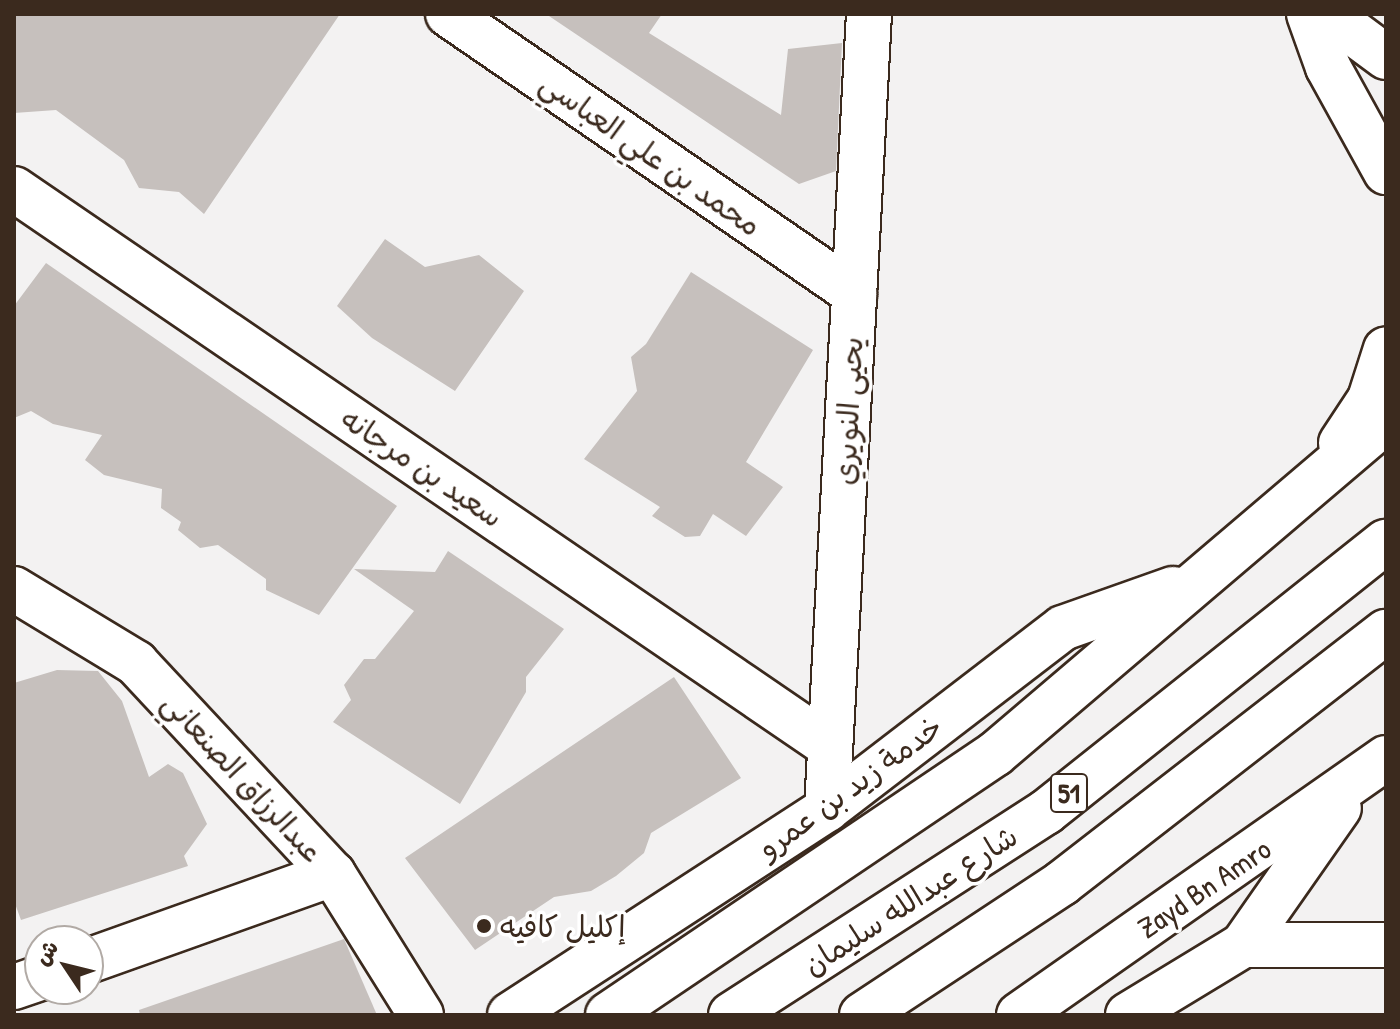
<!DOCTYPE html>
<html>
<head>
<meta charset="utf-8">
<style>
	body { margin:0 }
	#map { position:relative; width:1400px; height:1029px; overflow:hidden; background:#f3f2f2; font-family:"Patrick Hand","Playpen Sans Arabic",sans-serif }
	div>[style] { position:absolute }
	.building>* { inset:0; background:#c6c0bd }
	.roads { filter:drop-shadow(2px 0 #3b2a1e) drop-shadow(-2px 0 #3b2a1e) drop-shadow(0 2px #3b2a1e) drop-shadow(0 -2px #3b2a1e) }
	.minor>* { height:44px; margin:-22px; padding:0 22px; transform-origin:22px; border-radius:22px; background:#fff }
	.secondary>* { height:44px; margin:-22px; padding:0 22px; transform-origin:22px; border-radius:22px; background:#fff }
	.primary>* { height:44px; margin:-22px; padding:0 22px; transform-origin:22px; border-radius:22px; background:#fff }
	.dots>* { width:22px; height:22px; translate:-50% -50%; box-sizing:border-box; border:4px solid #fff; border-radius:50% }
	span { translate:-50% -50%; white-space:nowrap; text-align:center; line-height:1.15; -webkit-text-stroke:7px #fff; paint-order:stroke }
	.shield-label span { padding:2px 6px; background:#fff; border:2px solid; border-radius:6px; -webkit-text-stroke-width:0 }
	.shield-label { font-size:28px; color:#3b2a1e; font-weight:700 }
	.street-label { font-size:30px; color:#3b2a1e }
	.poi-label { font-size:30px; color:#3b2a1e }
	.left { translate:0 -50%; text-align:left }
	.frame { position:absolute; inset:0; border:16px solid #3b2a1e; pointer-events:none }
	.north { position:absolute; left:24px; top:925px; width:80px; height:80px; box-sizing:border-box; background:#fff; border:2px solid #b1aaa5; border-radius:50%; rotate:305deg; font-size:22px; font-weight:700; line-height:32px; text-align:center; color:#3b2a1e }
	.north::after { content:''; display:block; margin:auto; width:28px; height:36px; background:#3b2a1e; clip-path:polygon(50% 0,100% 100%,50% 72%,0 100%) }
</style>
</head>
<body>
<div id="map">
	<div class="building">
		<i style="clip-path:polygon(14px 14px,340px 14px,204px 214px,179px 192px,139px 188px,124px 160px,56px 110px,14px 113px)"></i>
		<i style="clip-path:polygon(546px 14px,662px 14px,649px 33px,781px 115px,788px 49px,842px 43px,836px 171px,799px 184px)"></i>
		<i style="clip-path:polygon(385px 239px,425px 267px,479px 255px,524px 291px,455px 391px,372px 338px,337px 306px)"></i>
		<i style="clip-path:polygon(46px 263px,397px 506px,319px 615px,266px 590px,266px 579px,218px 545px,200px 548px,178px 530px,181px 522px,161px 508px,162px 489px,104px 475px,85px 460px,102px 435px,53px 424px,31px 411px,14px 418px,14px 306px)"></i>
		<i style="clip-path:polygon(691px 272px,813px 350px,746px 462px,783px 487px,746px 536px,713px 514px,700px 536px,685px 537px,652px 516px,660px 507px,584px 459px,637px 391px,631px 357px,646px 344px)"></i>
		<i style="clip-path:polygon(448px 551px,564px 629px,526px 677px,526px 692px,460px 804px,333px 722px,351px 700px,344px 685px,364px 659px,375px 659px,414px 611px,354px 569px,435px 572px)"></i>
		<i style="clip-path:polygon(57px 670px,98px 671px,122px 701px,149px 777px,168px 764px,183px 773px,207px 824px,184px 856px,188px 866px,21px 920px,14px 901px,14px 683px)"></i>
		<i style="clip-path:polygon(674px 677px,741px 778px,651px 833px,644px 853px,616px 876px,591px 891px,554px 897px,475px 950px,405px 858px)"></i>
		<i style="clip-path:polygon(344px 939px,377px 1015px,140px 1015px,139px 1010px)"></i>
	</div>
	<div class="roads">
		<div class="minor">
			<i style="left:448px;top:14px;width:493px;rotate:34.5deg"></i>
			<i style="left:14px;top:189px;width:988px;rotate:34.32deg"></i>
			<i style="left:14px;top:589px;width:143px;rotate:31.2deg"></i>
			<i style="left:136px;top:663px;width:289px;rotate:47deg"></i>
			<i style="left:333px;top:874px;width:166px;rotate:58deg"></i>
			<i style="left:827px;top:809px;width:796px;rotate:-86.98deg"></i>
			<i style="left:1243px;top:945px;width:143px"></i>
			<i style="left:88px;top:961px;width:260px;rotate:-19.6deg"></i>
			<i style="left:14px;top:987px;width:28px;rotate:-19deg"></i>
		</div>
		<div class="secondary">
			<i style="left:1309px;top:14px;width:56px;rotate:70.3deg"></i>
			<i style="left:1328px;top:67px;width:120px;rotate:61.1deg"></i>
			<i style="left:1341px;top:443px;width:53px;rotate:-56.6deg"></i>
			<i style="left:1370px;top:399px;width:52px;rotate:-72.3deg"></i>
			<i style="left:510px;top:1015px;width:378px;rotate:-33deg"></i>
			<i style="left:827px;top:809px;width:297px;rotate:-37.5deg"></i>
			<i style="left:1063px;top:628px;width:117px;rotate:-19.5deg"></i>
			<i style="left:608px;top:1015px;width:467px;rotate:-34deg"></i>
			<i style="left:995px;top:754px;width:514px;rotate:-40.42deg"></i>
			<i style="left:1019px;top:1015px;width:448px;rotate:-35deg"></i>
			<i style="left:1128px;top:1015px;width:135px;rotate:-31.3deg"></i>
			<i style="left:1243px;top:945px;width:167px;rotate:-55deg"></i>
		</div>
		<div class="primary">
			<i style="left:1328px;top:14px;width:72px;rotate:36.6deg"></i>
			<i style="left:731px;top:1015px;width:375px;rotate:-32.8deg"></i>
			<i style="left:1046px;top:812px;width:434px;rotate:-38.5deg"></i>
			<i style="left:862px;top:1015px;width:240px;rotate:-33.4deg"></i>
			<i style="left:1062px;top:883px;width:410px;rotate:-37.8deg"></i>
		</div>
	</div>
	<div class="dots">
		<i style="left:484px;top:926px;background:#3b2a1e"></i>
	</div>
	<div class="shield-label">
		<span style="left:1069px;top:793px">51</span>
	</div>
	<div class="street-label">
		<span style="left:651px;top:154px;rotate:35deg">محمد بن علي العباسي</span>
		<span style="left:848px;top:411px;rotate:-87deg">يحيى النويري</span>
		<span style="left:422px;top:467px;rotate:34deg">سعيد بن مرجانه</span>
		<span style="left:243px;top:777px;rotate:47deg">عبدالرزاق الصنعاني</span>
		<span style="left:850px;top:787px;rotate:-36deg">خدمة زيد بن عمرو</span>
		<span style="left:1204px;top:888px;rotate:-34deg">Zayd Bn Amro</span>
		<span style="left:910px;top:900px;rotate:-33deg">شارع عبدالله سليمان</span>
	</div>
	<div class="poi-label">
		<span class="left" style="left:500px;top:926px">إكليل كافيه</span>
	</div>
	<div class="frame"></div>
	<div class="north">ش</div>
</div>
</body>
</html>
